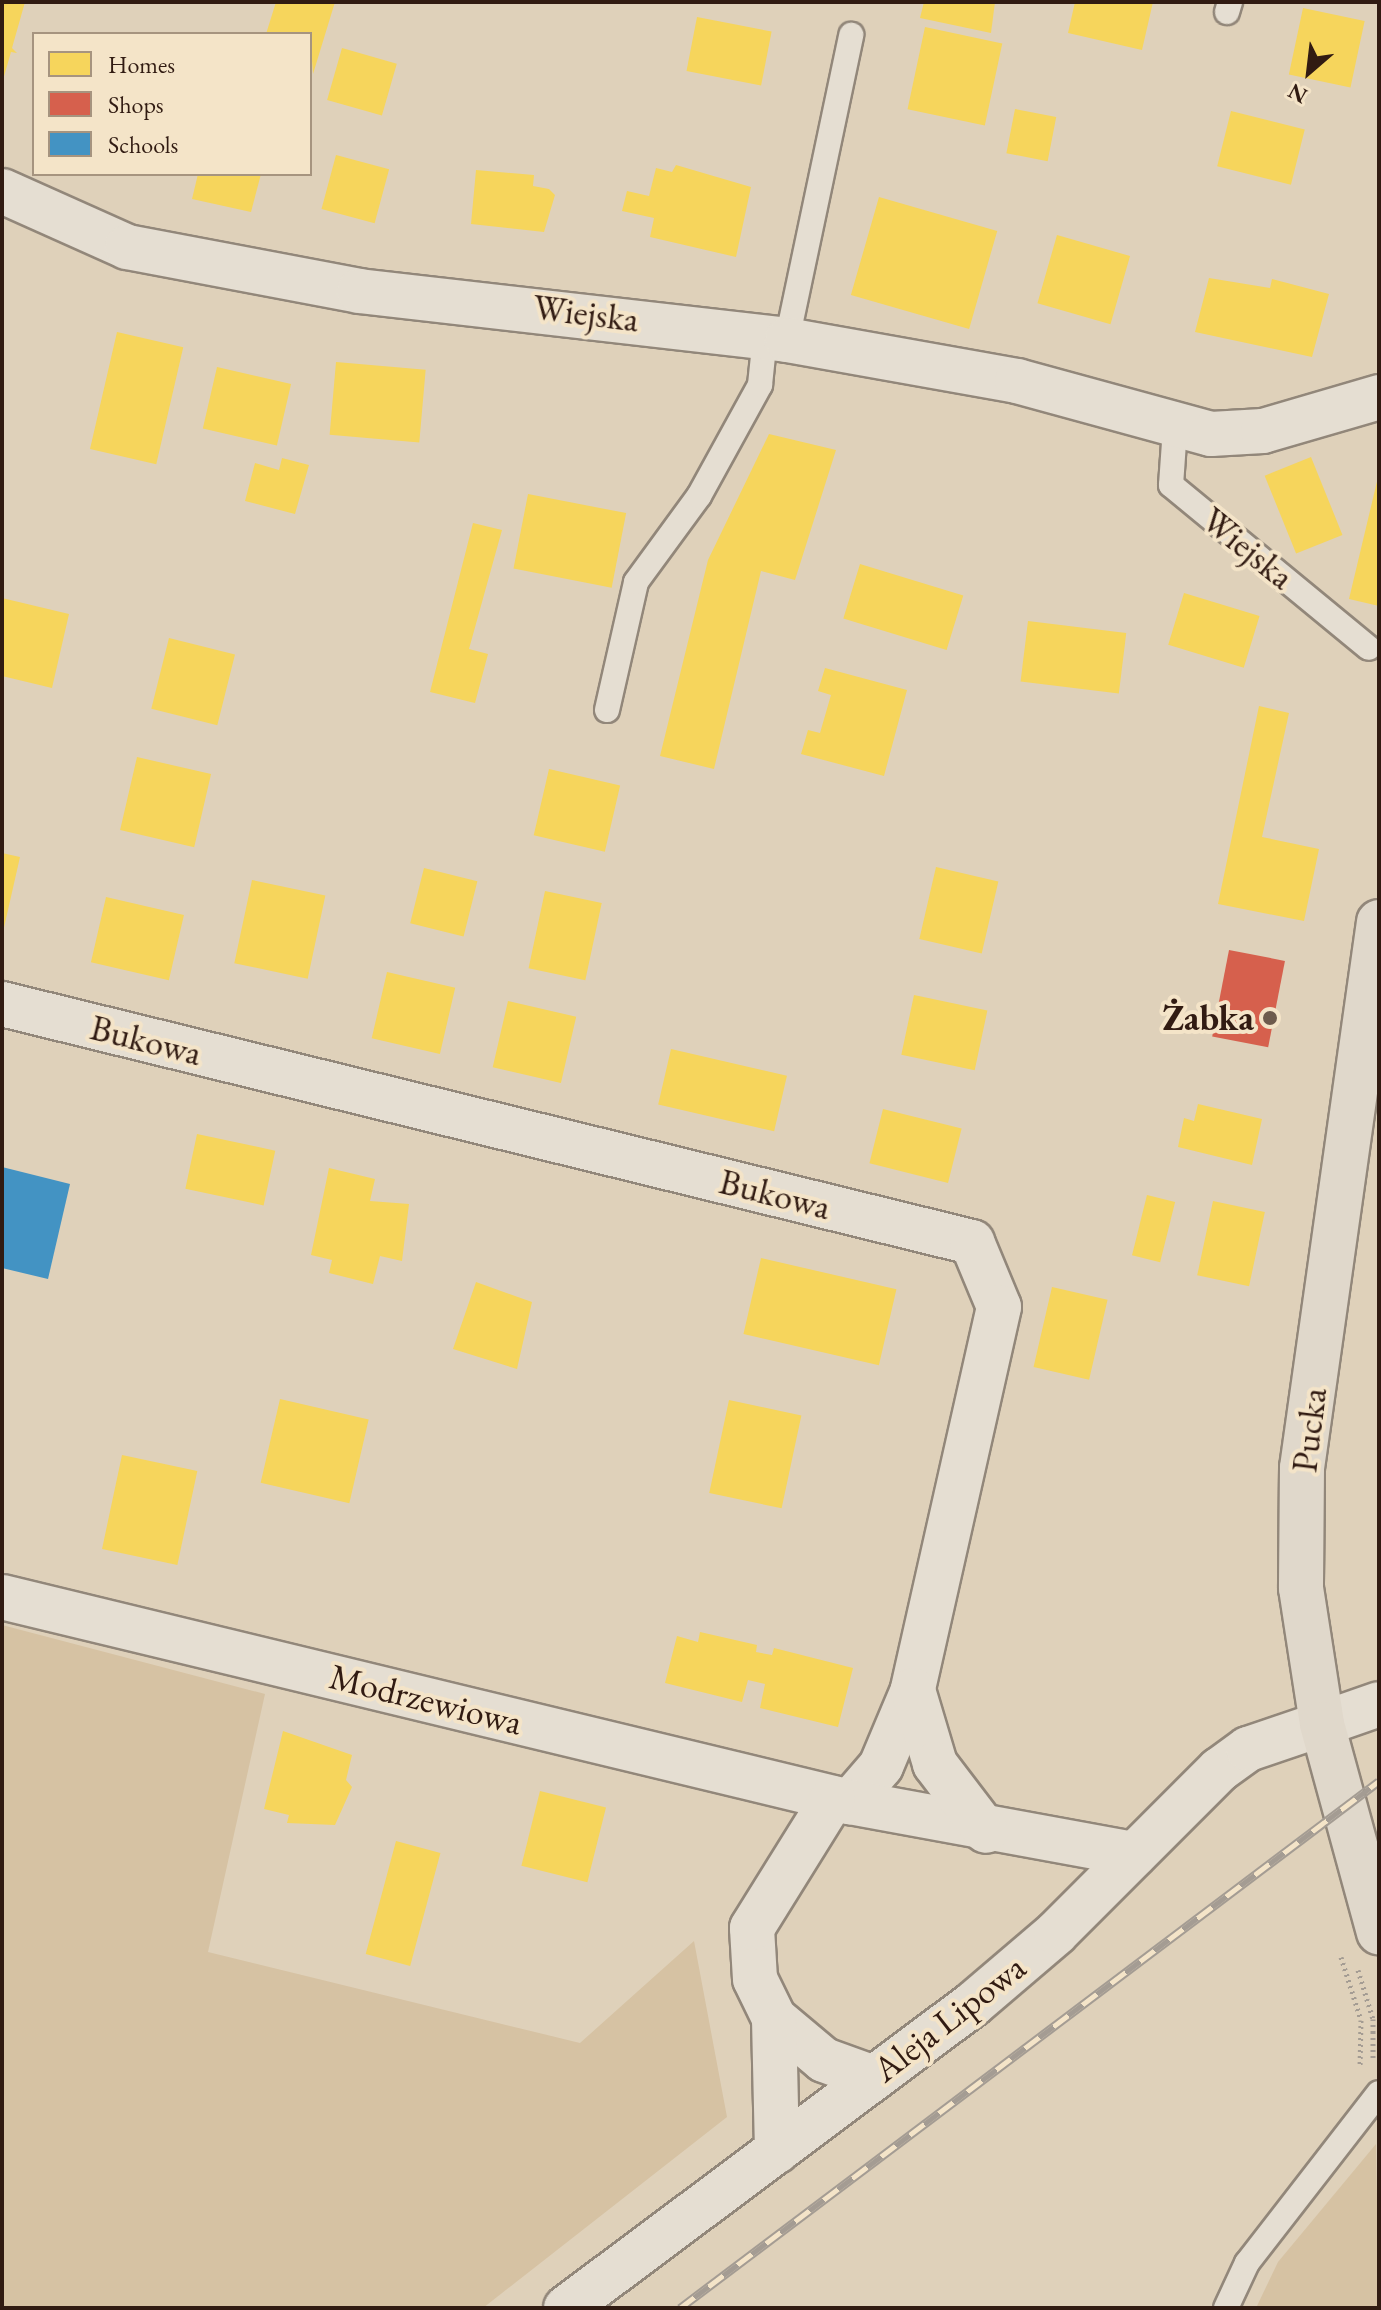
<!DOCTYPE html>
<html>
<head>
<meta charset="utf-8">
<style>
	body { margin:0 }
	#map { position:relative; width:1381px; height:2310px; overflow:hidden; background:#dfd1ba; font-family:"EB Garamond",serif }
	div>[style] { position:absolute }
	.green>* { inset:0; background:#d6c2a3 }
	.homes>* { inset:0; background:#f6d55c; transform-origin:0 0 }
	.shops>* { inset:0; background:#d6604d; transform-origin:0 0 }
	.schools>* { inset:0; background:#4393c3 }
	.path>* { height:5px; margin-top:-2.5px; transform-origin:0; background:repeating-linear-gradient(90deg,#a49c93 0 2px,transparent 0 6px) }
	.roads { filter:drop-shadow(2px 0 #92877a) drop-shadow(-2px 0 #92877a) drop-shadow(0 2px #92877a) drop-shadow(0 -2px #92877a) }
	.lane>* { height:24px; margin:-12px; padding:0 12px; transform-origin:12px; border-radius:12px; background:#e5ded2 }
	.street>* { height:44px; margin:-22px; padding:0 22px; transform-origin:22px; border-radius:22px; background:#e5ded2 }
	.secondary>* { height:44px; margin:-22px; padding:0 22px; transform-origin:22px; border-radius:22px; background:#e5ded2 }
	.primary>* { height:44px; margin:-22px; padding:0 22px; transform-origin:22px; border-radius:22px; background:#e0d8cb }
	.rail>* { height:9px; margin-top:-4.5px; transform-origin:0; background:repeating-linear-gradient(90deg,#f4e4c8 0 18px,#a49c93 0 36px); box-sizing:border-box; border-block:2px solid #a49c93 }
	.dots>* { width:22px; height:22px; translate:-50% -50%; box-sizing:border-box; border:4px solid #f4e4c8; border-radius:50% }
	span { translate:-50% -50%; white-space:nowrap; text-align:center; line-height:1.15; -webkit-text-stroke:8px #f4e4c8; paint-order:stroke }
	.street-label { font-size:36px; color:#311b12 }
	.poi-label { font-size:36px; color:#311b12; font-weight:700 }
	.right { translate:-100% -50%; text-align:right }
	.frame { position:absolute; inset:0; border:4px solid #311b12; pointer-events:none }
	.legend { position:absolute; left:32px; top:32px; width:280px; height:144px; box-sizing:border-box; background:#f4e4c8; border:2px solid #a6947f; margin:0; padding:10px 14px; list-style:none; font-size:24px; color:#311b12 }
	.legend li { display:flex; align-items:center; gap:16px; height:40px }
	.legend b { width:40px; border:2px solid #a6947f }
	.north { position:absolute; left:1269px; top:32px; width:80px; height:80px; -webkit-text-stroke:6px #f4e4c8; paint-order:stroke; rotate:208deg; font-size:22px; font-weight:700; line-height:32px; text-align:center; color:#311b12 }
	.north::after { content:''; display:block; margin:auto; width:28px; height:36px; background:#311b12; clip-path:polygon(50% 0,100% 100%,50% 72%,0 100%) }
</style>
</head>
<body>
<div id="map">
	<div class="green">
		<i style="clip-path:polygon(2px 1625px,265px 1694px,208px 1952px,580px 2043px,694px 1941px,727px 2117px,483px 2308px,2px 2308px)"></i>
		<i style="clip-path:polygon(1376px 2144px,1379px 2308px,1256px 2308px,1278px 2262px)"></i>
	</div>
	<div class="homes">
		<i style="clip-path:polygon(2px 2px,25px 2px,12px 48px,17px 53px,11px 52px,3px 80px)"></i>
		<i style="clip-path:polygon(276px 2px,335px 2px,313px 74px,310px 34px,266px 34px)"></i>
		<i style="clip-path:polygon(924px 2px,995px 2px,991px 33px,920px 18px)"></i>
		<i style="clip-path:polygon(1075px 2px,1153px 2px,1142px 50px,1068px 33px)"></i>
		<i style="left:1303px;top:8px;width:63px;height:68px;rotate:12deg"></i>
		<i style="left:697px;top:17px;width:76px;height:55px;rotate:11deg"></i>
		<i style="left:925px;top:27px;width:79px;height:84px;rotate:12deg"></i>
		<i style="left:342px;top:48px;width:57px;height:54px;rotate:16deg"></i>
		<i style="left:1015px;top:109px;width:42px;height:45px;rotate:11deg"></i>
		<i style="left:1231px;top:111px;width:76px;height:57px;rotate:14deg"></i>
		<i style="left:336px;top:155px;width:55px;height:56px;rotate:15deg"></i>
		<i style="clip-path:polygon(676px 165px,751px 187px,736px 257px,650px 237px,654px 218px,622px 211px,627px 191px,649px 196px,656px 168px,672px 172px)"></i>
		<i style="clip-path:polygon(476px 170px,534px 175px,533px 186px,549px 189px,555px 195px,544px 232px,471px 224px)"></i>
		<i style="clip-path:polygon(198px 174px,261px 174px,251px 212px,192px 199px)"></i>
		<i style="left:879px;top:197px;width:123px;height:102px;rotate:16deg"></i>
		<i style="left:1057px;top:235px;width:76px;height:71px;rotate:16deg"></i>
		<i style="clip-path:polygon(1209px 278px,1270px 288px,1272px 279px,1329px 294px,1312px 357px,1195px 332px)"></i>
		<i style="left:117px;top:332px;width:68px;height:120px;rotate:13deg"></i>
		<i style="left:336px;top:362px;width:90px;height:73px;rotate:5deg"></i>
		<i style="left:217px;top:367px;width:76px;height:63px;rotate:13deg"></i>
		<i style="clip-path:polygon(769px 434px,836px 450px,795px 580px,761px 571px,714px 769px,660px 756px,708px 560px)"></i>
		<i style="left:1311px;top:457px;width:84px;height:50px;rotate:68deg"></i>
		<i style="clip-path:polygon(282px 458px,309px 465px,295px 514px,245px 501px,255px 463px,279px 470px)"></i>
		<i style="clip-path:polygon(1379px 473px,1379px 606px,1349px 599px)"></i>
		<i style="left:528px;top:494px;width:100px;height:76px;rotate:11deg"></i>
		<i style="clip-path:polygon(473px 523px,502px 530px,469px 649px,488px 654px,475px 703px,430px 692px)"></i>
		<i style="left:860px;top:564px;width:108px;height:57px;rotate:17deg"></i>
		<i style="left:1184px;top:593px;width:79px;height:54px;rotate:17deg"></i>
		<i style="clip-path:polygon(2px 598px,69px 614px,52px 688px,2px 676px)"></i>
		<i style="left:1028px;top:621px;width:99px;height:61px;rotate:7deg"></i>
		<i style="left:169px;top:638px;width:68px;height:73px;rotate:14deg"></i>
		<i style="clip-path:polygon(825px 668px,907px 690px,884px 776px,801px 754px,808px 730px,820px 733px,831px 695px,818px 691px)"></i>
		<i style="clip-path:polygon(1259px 706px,1289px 713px,1262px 837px,1319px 849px,1304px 921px,1218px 904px)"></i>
		<i style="left:137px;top:757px;width:76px;height:75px;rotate:13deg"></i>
		<i style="left:549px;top:769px;width:73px;height:68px;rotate:13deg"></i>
		<i style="clip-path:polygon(2px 853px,20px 857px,3px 932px,2px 932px)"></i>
		<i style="left:936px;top:867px;width:64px;height:74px;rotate:13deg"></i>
		<i style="left:424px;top:868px;width:55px;height:57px;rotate:14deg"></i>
		<i style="left:252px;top:880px;width:75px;height:85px;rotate:12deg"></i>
		<i style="left:545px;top:891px;width:58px;height:79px;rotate:12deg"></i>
		<i style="left:106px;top:897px;width:80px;height:67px;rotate:13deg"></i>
		<i style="left:387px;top:972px;width:70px;height:68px;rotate:13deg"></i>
		<i style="left:914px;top:995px;width:75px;height:61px;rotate:12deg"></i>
		<i style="left:508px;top:1001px;width:70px;height:68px;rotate:13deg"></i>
		<i style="left:671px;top:1049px;width:119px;height:57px;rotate:13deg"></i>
		<i style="clip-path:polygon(1198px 1104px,1262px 1119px,1252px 1165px,1178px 1147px,1184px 1118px,1194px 1121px)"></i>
		<i style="left:883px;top:1109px;width:81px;height:56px;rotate:14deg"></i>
		<i style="left:197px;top:1134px;width:80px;height:56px;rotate:12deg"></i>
		<i style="clip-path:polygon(329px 1168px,375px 1179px,370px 1201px,409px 1204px,402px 1261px,380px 1256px,373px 1284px,329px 1273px,332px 1260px,311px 1255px)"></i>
		<i style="left:1147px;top:1195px;width:29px;height:62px;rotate:14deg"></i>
		<i style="left:1213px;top:1201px;width:53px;height:76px;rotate:12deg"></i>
		<i style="left:761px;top:1258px;width:139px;height:78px;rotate:13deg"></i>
		<i style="clip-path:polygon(476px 1282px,532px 1302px,517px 1369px,453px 1349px)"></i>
		<i style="left:1052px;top:1287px;width:57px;height:82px;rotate:13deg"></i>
		<i style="left:280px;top:1399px;width:91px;height:86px;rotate:13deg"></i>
		<i style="left:729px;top:1400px;width:74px;height:95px;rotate:12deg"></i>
		<i style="left:122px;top:1455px;width:77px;height:96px;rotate:12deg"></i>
		<i style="clip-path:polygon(700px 1632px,757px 1645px,756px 1652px,772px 1655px,774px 1648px,853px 1668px,838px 1727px,760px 1708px,765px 1684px,748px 1680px,742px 1702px,665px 1683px,677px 1636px,698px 1642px)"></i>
		<i style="clip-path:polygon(283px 1731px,352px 1755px,346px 1780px,352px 1787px,335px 1825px,287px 1823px,289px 1815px,264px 1809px)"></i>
		<i style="left:540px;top:1791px;width:68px;height:77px;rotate:14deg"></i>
		<i style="left:396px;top:1841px;width:46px;height:117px;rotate:15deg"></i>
	</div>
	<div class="shops">
		<i style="left:1229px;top:950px;width:57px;height:88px;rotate:11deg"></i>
	</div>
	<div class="schools">
		<i style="clip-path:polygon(2px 1167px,70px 1184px,48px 1279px,2px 1268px)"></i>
	</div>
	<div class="path">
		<i style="left:1341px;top:1957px;width:66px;rotate:72.4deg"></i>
		<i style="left:1361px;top:2020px;width:47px;rotate:91.2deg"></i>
		<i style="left:1358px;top:1970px;width:51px;rotate:73deg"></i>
		<i style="left:1373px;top:2019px;width:42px;rotate:90deg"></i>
	</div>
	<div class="roads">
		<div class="lane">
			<i style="left:1227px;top:12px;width:10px;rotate:-73deg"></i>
			<i style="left:787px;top:340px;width:312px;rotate:-78.1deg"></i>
			<i style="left:1175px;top:428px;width:57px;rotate:94deg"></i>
			<i style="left:1171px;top:485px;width:256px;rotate:39.5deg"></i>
			<i style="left:607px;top:710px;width:131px;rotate:-77.2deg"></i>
			<i style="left:636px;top:582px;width:107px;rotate:-53.8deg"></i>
			<i style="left:699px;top:496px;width:127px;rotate:-61.2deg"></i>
			<i style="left:760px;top:385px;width:48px;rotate:-84.1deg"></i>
			<i style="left:1226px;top:2308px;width:50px;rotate:-65deg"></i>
			<i style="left:1247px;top:2263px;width:215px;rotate:-52.2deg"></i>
		</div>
		<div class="street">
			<i style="left:2px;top:191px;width:137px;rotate:24.1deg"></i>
			<i style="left:127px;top:247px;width:236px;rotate:10.7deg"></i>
			<i style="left:359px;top:291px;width:431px;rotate:6.5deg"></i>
			<i style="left:787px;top:340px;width:234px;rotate:10.1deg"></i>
			<i style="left:1017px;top:381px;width:201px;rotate:15.3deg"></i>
			<i style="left:1211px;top:434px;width:52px;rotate:-3.3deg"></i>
			<i style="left:1263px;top:431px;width:121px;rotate:-16.3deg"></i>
			<i style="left:2px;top:1004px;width:999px;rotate:13.79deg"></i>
			<i style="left:972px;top:1242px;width:70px;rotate:67.4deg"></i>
			<i style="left:999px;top:1307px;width:393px;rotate:102.7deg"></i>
			<i style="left:913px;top:1690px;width:82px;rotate:112.8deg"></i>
			<i style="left:881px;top:1766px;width:48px;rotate:130.7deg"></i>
			<i style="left:2px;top:1597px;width:872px;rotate:13.59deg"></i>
			<i style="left:850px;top:1802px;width:289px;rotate:10.4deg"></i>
			<i style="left:913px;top:1690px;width:77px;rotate:73.4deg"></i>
			<i style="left:935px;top:1764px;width:84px;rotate:52.7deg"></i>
			<i style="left:1322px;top:1724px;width:60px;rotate:-19.3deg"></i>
			<i style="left:774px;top:2018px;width:65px;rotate:40deg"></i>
			<i style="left:824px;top:2060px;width:53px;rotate:19.8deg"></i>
			<i style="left:777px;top:2151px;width:133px;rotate:-91.3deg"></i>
			<i style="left:774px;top:2018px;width:43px;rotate:-116deg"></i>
			<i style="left:755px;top:1979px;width:51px;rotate:-93.4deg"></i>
			<i style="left:752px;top:1928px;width:153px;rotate:-58.1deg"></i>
		</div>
		<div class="secondary">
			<i style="left:566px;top:2308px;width:508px;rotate:-36.76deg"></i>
			<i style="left:973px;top:2004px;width:109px;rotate:-40.5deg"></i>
			<i style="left:1056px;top:1933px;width:231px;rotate:-45deg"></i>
			<i style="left:1219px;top:1770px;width:36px;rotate:-36deg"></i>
			<i style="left:1248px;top:1749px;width:78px;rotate:-18.7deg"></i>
		</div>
		<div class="primary">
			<i style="left:1379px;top:922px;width:551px;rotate:98.03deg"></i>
			<i style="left:1302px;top:1468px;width:120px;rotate:90.5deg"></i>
			<i style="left:1301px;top:1588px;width:138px;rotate:81.2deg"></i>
			<i style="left:1322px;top:1724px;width:216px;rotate:74.7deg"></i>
		</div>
	</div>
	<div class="rail">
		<i style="left:680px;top:2308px;width:875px;rotate:-37.01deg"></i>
	</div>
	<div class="dots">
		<i style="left:1270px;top:1018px;background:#6e5b4d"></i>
	</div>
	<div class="street-label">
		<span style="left:586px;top:313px;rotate:7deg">Wiejska</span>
		<span style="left:1248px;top:548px;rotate:39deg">Wiejska</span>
		<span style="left:146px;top:1040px;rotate:14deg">Bukowa</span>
		<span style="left:775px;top:1194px;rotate:14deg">Bukowa</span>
		<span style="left:1309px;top:1430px;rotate:-83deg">Pucka</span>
		<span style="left:426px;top:1699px;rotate:14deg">Modrzewiowa</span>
		<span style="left:949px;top:2018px;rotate:-38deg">Aleja Lipowa</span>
	</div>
	<div class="poi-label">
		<span class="right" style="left:1254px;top:1018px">Żabka</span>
	</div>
	<div class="frame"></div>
	<ul class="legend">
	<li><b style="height:22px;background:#f6d55c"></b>Homes</li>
	<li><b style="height:22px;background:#d6604d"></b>Shops</li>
	<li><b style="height:22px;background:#4393c3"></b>Schools</li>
	</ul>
	<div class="north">N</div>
</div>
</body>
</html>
